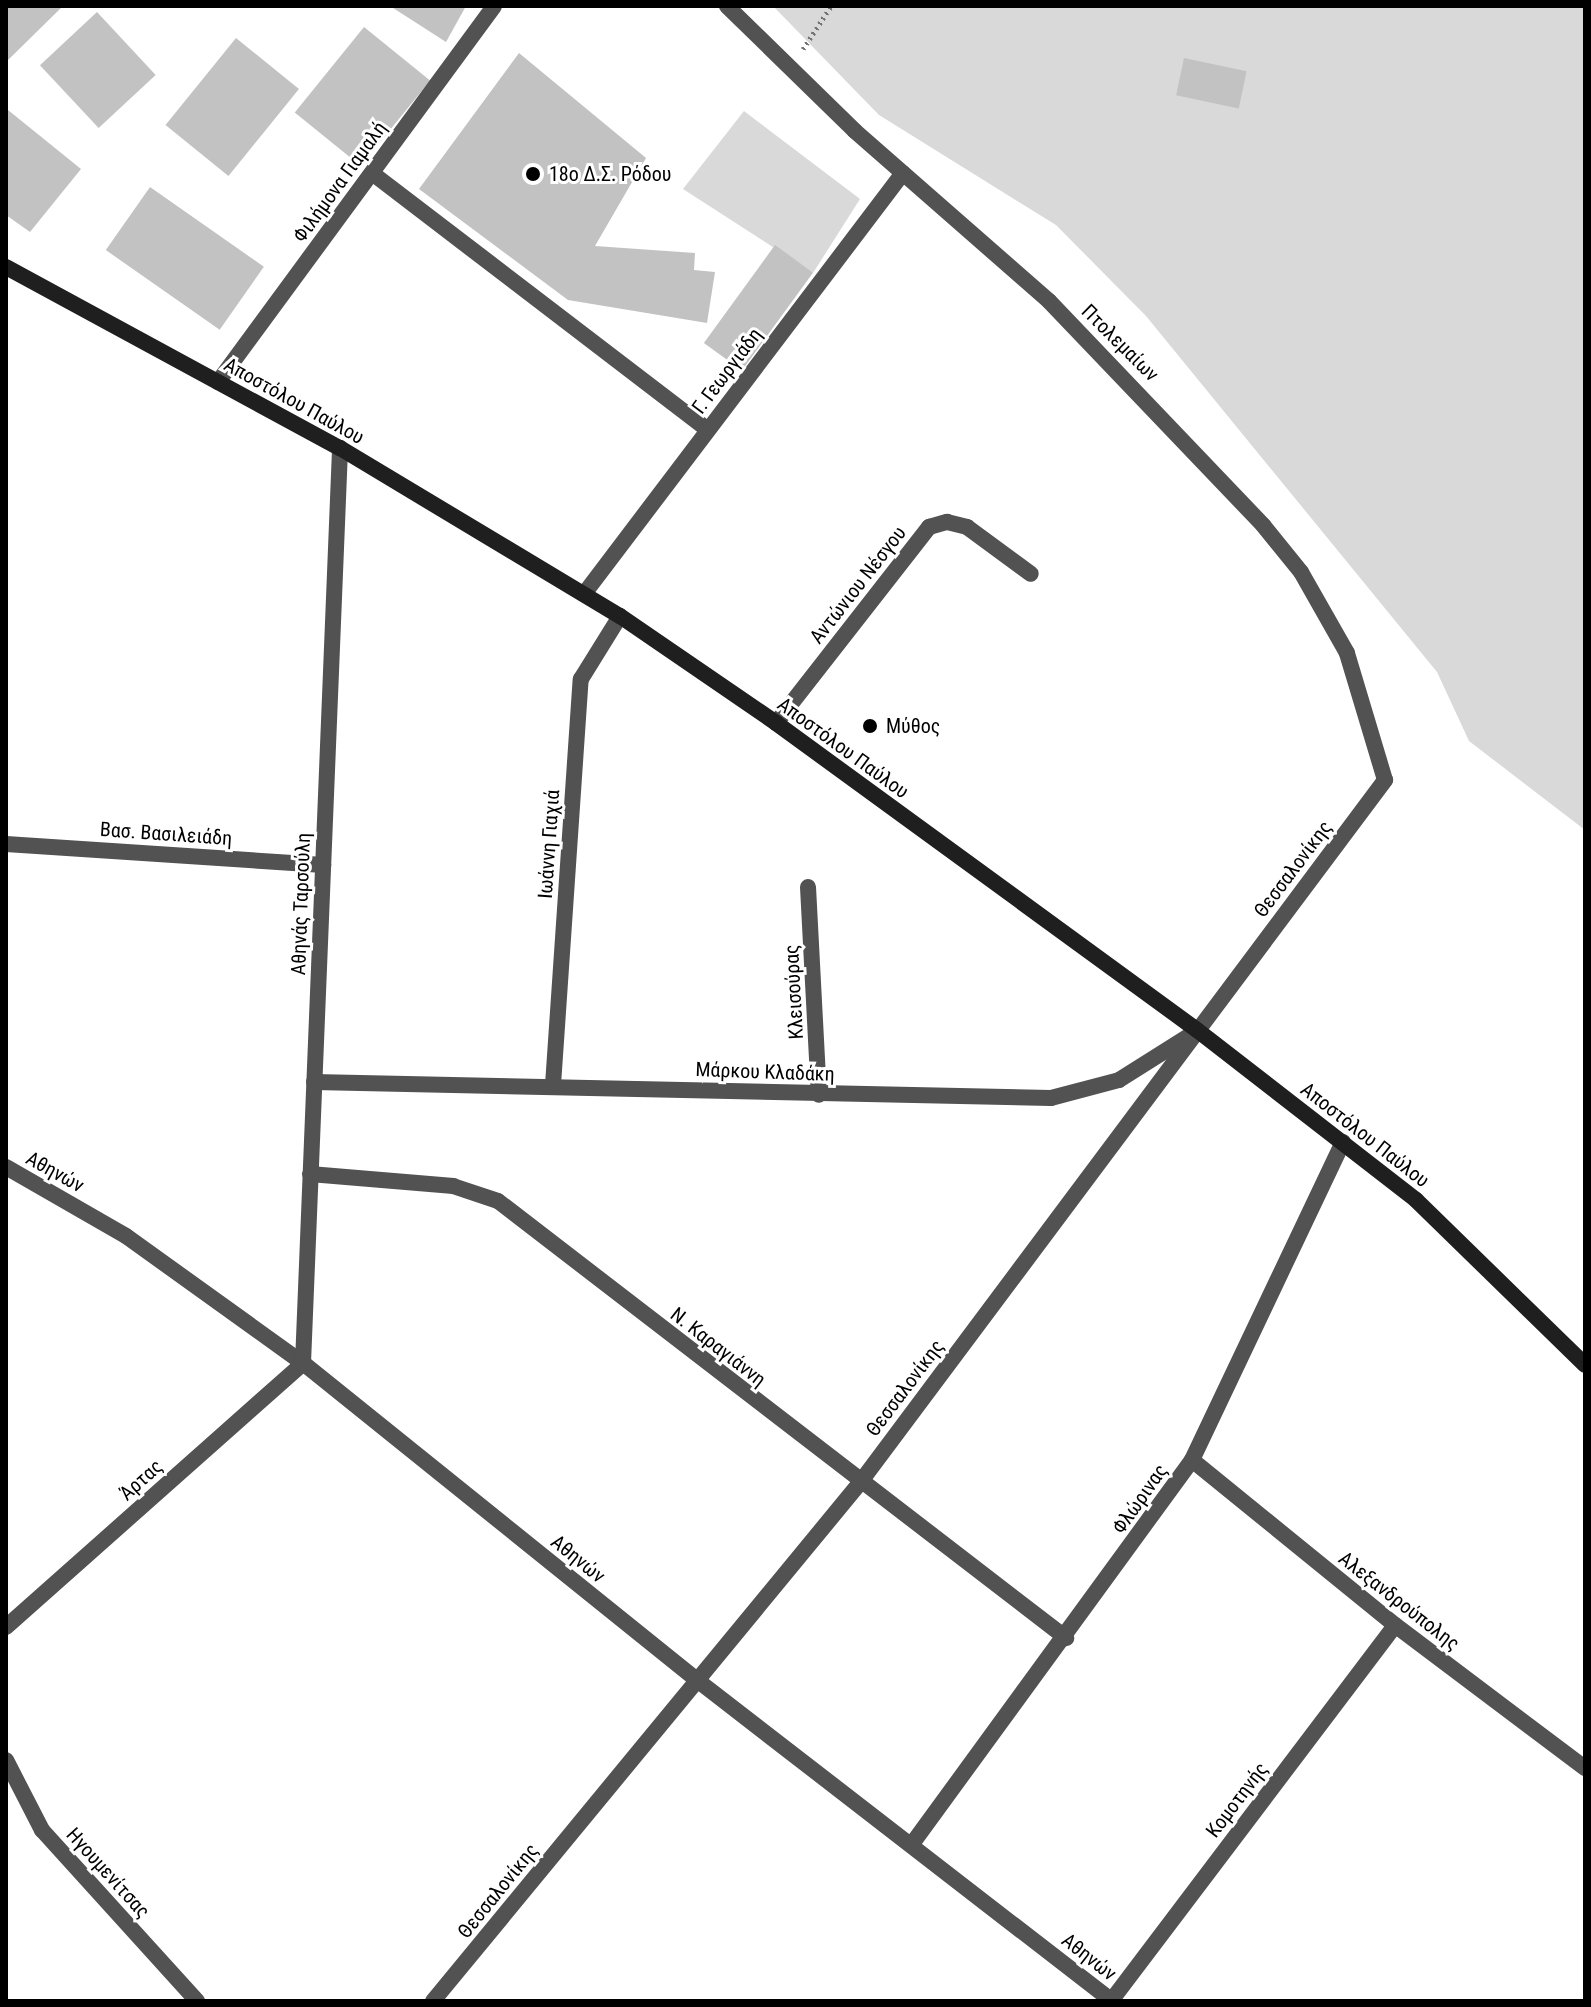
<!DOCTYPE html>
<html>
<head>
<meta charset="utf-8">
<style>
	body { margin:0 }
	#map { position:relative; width:1591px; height:2007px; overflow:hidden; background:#fff; font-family:"Roboto Condensed",sans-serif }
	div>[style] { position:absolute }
	.green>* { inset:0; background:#d9d9d9 }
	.building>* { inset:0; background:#c2c2c2; transform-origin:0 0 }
	.path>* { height:5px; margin-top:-2.5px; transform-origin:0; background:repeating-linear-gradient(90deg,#747474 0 2px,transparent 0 6px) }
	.lane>* { height:16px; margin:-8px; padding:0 8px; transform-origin:8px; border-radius:8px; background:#525252 }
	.street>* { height:16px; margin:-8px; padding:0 8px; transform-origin:8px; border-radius:8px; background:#525252 }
	.secondary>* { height:16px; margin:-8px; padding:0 8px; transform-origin:8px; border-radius:8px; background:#1f1f1f }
	.dots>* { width:22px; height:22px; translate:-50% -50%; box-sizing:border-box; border:4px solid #fff; border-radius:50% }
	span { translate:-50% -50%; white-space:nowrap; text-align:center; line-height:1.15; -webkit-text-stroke:6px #fff; paint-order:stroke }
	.poi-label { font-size:20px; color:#000 }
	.left { translate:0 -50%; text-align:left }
	.street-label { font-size:20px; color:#000 }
	.frame { position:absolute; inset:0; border:8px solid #000; pointer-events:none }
</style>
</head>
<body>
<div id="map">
	<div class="green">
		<i style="clip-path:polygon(773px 6px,1585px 6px,1585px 830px,1469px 741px,1437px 672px,1146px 316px,1056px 225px,879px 115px)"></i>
		<i style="clip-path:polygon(744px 111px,860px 199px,813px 273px,683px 189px)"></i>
	</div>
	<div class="building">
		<i style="clip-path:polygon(6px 6px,63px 6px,6px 62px)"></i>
		<i style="clip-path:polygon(390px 6px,466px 6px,446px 42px)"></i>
		<i style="left:97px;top:12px;width:86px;height:78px;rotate:47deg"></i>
		<i style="left:364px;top:27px;width:85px;height:110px;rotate:39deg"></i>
		<i style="left:236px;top:38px;width:81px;height:112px;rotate:39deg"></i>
		<i style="clip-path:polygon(519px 53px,646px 158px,595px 246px,695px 253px,694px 270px,715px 272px,707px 323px,568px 300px,419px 189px)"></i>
		<i style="left:1184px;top:58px;width:64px;height:38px;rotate:12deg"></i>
		<i style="clip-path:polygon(8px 110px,81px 169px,30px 232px,6px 215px)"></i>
		<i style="left:150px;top:187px;width:139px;height:77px;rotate:35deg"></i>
		<i style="left:775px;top:245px;width:47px;height:121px;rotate:36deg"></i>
	</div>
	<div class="path">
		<i style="left:803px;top:49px;width:51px;rotate:-56.9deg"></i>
	</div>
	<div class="lane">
		<i style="left:808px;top:887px;width:208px;rotate:87deg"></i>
	</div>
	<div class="street">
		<i style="left:372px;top:173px;width:422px;rotate:37.4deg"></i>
		<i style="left:218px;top:382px;width:466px;rotate:-53.7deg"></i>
		<i style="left:584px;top:594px;width:528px;rotate:-52.85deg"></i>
		<i style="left:776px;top:723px;width:249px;rotate:-52deg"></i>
		<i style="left:929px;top:527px;width:19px;rotate:-16deg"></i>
		<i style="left:947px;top:522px;width:21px;rotate:14deg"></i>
		<i style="left:967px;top:527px;width:79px;rotate:36.3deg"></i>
		<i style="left:6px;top:844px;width:318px;rotate:3.8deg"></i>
		<i style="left:314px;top:1082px;width:737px;rotate:1.24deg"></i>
		<i style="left:1051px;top:1098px;width:70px;rotate:-14.8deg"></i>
		<i style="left:1119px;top:1080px;width:83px;rotate:-32.2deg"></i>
		<i style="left:553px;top:1085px;width:407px;rotate:-86.1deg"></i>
		<i style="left:581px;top:679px;width:74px;rotate:-58.2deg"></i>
		<i style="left:6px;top:1167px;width:138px;rotate:29.9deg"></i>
		<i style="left:126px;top:1236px;width:218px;rotate:35.7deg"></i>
		<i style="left:303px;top:1363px;width:506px;rotate:38.82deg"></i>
		<i style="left:697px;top:1680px;width:525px;rotate:37.72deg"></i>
		<i style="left:310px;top:1174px;width:144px;rotate:4.8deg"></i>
		<i style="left:453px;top:1186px;width:47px;rotate:18.4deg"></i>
		<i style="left:498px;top:1201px;width:717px;rotate:37.57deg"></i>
		<i style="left:1192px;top:1460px;width:262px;rotate:39.1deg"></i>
		<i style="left:1395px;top:1625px;width:238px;rotate:37deg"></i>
		<i style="left:6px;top:1627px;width:397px;rotate:-41.6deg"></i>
		<i style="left:303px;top:1363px;width:916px;rotate:-87.68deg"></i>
		<i style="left:6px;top:1760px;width:79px;rotate:62.8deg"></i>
		<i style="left:42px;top:1830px;width:231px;rotate:47.8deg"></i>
		<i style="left:912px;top:1844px;width:475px;rotate:-53.9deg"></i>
		<i style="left:1192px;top:1460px;width:352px;rotate:-64.6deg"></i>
		<i style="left:433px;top:2001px;width:670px;rotate:-50.51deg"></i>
		<i style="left:859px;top:1484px;width:879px;rotate:-53.23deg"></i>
		<i style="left:1385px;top:780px;width:133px;rotate:-106.7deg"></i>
		<i style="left:1347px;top:653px;width:93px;rotate:-119.6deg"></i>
		<i style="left:1301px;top:572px;width:60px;rotate:-129deg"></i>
		<i style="left:1263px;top:525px;width:310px;rotate:-133.7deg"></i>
		<i style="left:1049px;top:301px;width:258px;rotate:-138.8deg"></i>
		<i style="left:855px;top:131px;width:179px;rotate:-135.7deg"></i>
		<i style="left:1111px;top:2001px;width:471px;rotate:-52.9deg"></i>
	</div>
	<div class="secondary">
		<i style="left:6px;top:267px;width:380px;rotate:28.5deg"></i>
		<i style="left:340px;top:448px;width:327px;rotate:31deg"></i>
		<i style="left:620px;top:616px;width:189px;rotate:34.4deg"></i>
		<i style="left:776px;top:723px;width:521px;rotate:36.1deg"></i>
		<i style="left:1197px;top:1030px;width:277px;rotate:37.8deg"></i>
		<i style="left:1416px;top:1200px;width:236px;rotate:44.3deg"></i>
	</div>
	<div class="dots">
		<i style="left:533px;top:174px;background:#000"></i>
		<i style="left:870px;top:726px;background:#000"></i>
	</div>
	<div class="poi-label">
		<span class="left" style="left:549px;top:174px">18ο Δ.Σ. Ρόδου</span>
		<span class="left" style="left:886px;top:726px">Μύθος</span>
	</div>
	<div class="street-label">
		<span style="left:340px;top:182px;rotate:-54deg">Φιλήμονα Γιαμαλή</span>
		<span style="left:1120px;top:343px;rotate:45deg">Πτολεμαίων</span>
		<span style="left:727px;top:371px;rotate:-53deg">Γ. Γεωργιάδη</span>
		<span style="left:294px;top:401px;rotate:29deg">Αποστόλου Παύλου</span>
		<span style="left:858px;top:585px;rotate:-52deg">Αντώνιου Νέσγου</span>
		<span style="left:843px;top:748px;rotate:36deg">Αποστόλου Παύλου</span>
		<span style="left:166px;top:834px;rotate:4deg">Βασ. Βασιλειάδη</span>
		<span style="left:549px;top:844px;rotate:-86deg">Ιωάννη Γιαχιά</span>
		<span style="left:1293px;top:869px;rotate:-53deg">Θεσσαλονίκης</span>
		<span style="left:301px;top:904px;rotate:-88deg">Αθηνάς Ταρσούλη</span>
		<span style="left:794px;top:992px;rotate:-93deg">Κλεισούρας</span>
		<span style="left:765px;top:1072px;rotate:2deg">Μάρκου Κλαδάκη</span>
		<span style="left:1365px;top:1135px;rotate:38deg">Αποστόλου Παύλου</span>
		<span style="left:55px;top:1172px;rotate:29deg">Αθηνών</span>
		<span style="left:718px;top:1347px;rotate:38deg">Ν. Καραγιάννη</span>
		<span style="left:905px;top:1388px;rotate:-53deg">Θεσσαλονίκης</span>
		<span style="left:141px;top:1480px;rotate:-42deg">Άρτας</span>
		<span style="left:1140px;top:1499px;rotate:-55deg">Φλώρινας</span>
		<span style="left:578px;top:1559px;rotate:39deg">Αθηνών</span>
		<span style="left:1399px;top:1601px;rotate:38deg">Αλεξανδρούπολης</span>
		<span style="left:1237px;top:1800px;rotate:-53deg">Κομοτηνής</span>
		<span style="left:108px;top:1873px;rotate:48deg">Ηγουμενίτσας</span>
		<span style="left:498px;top:1891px;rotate:-51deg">Θεσσαλονίκης</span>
		<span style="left:1089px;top:1957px;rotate:38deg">Αθηνών</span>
	</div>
	<div class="frame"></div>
</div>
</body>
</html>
